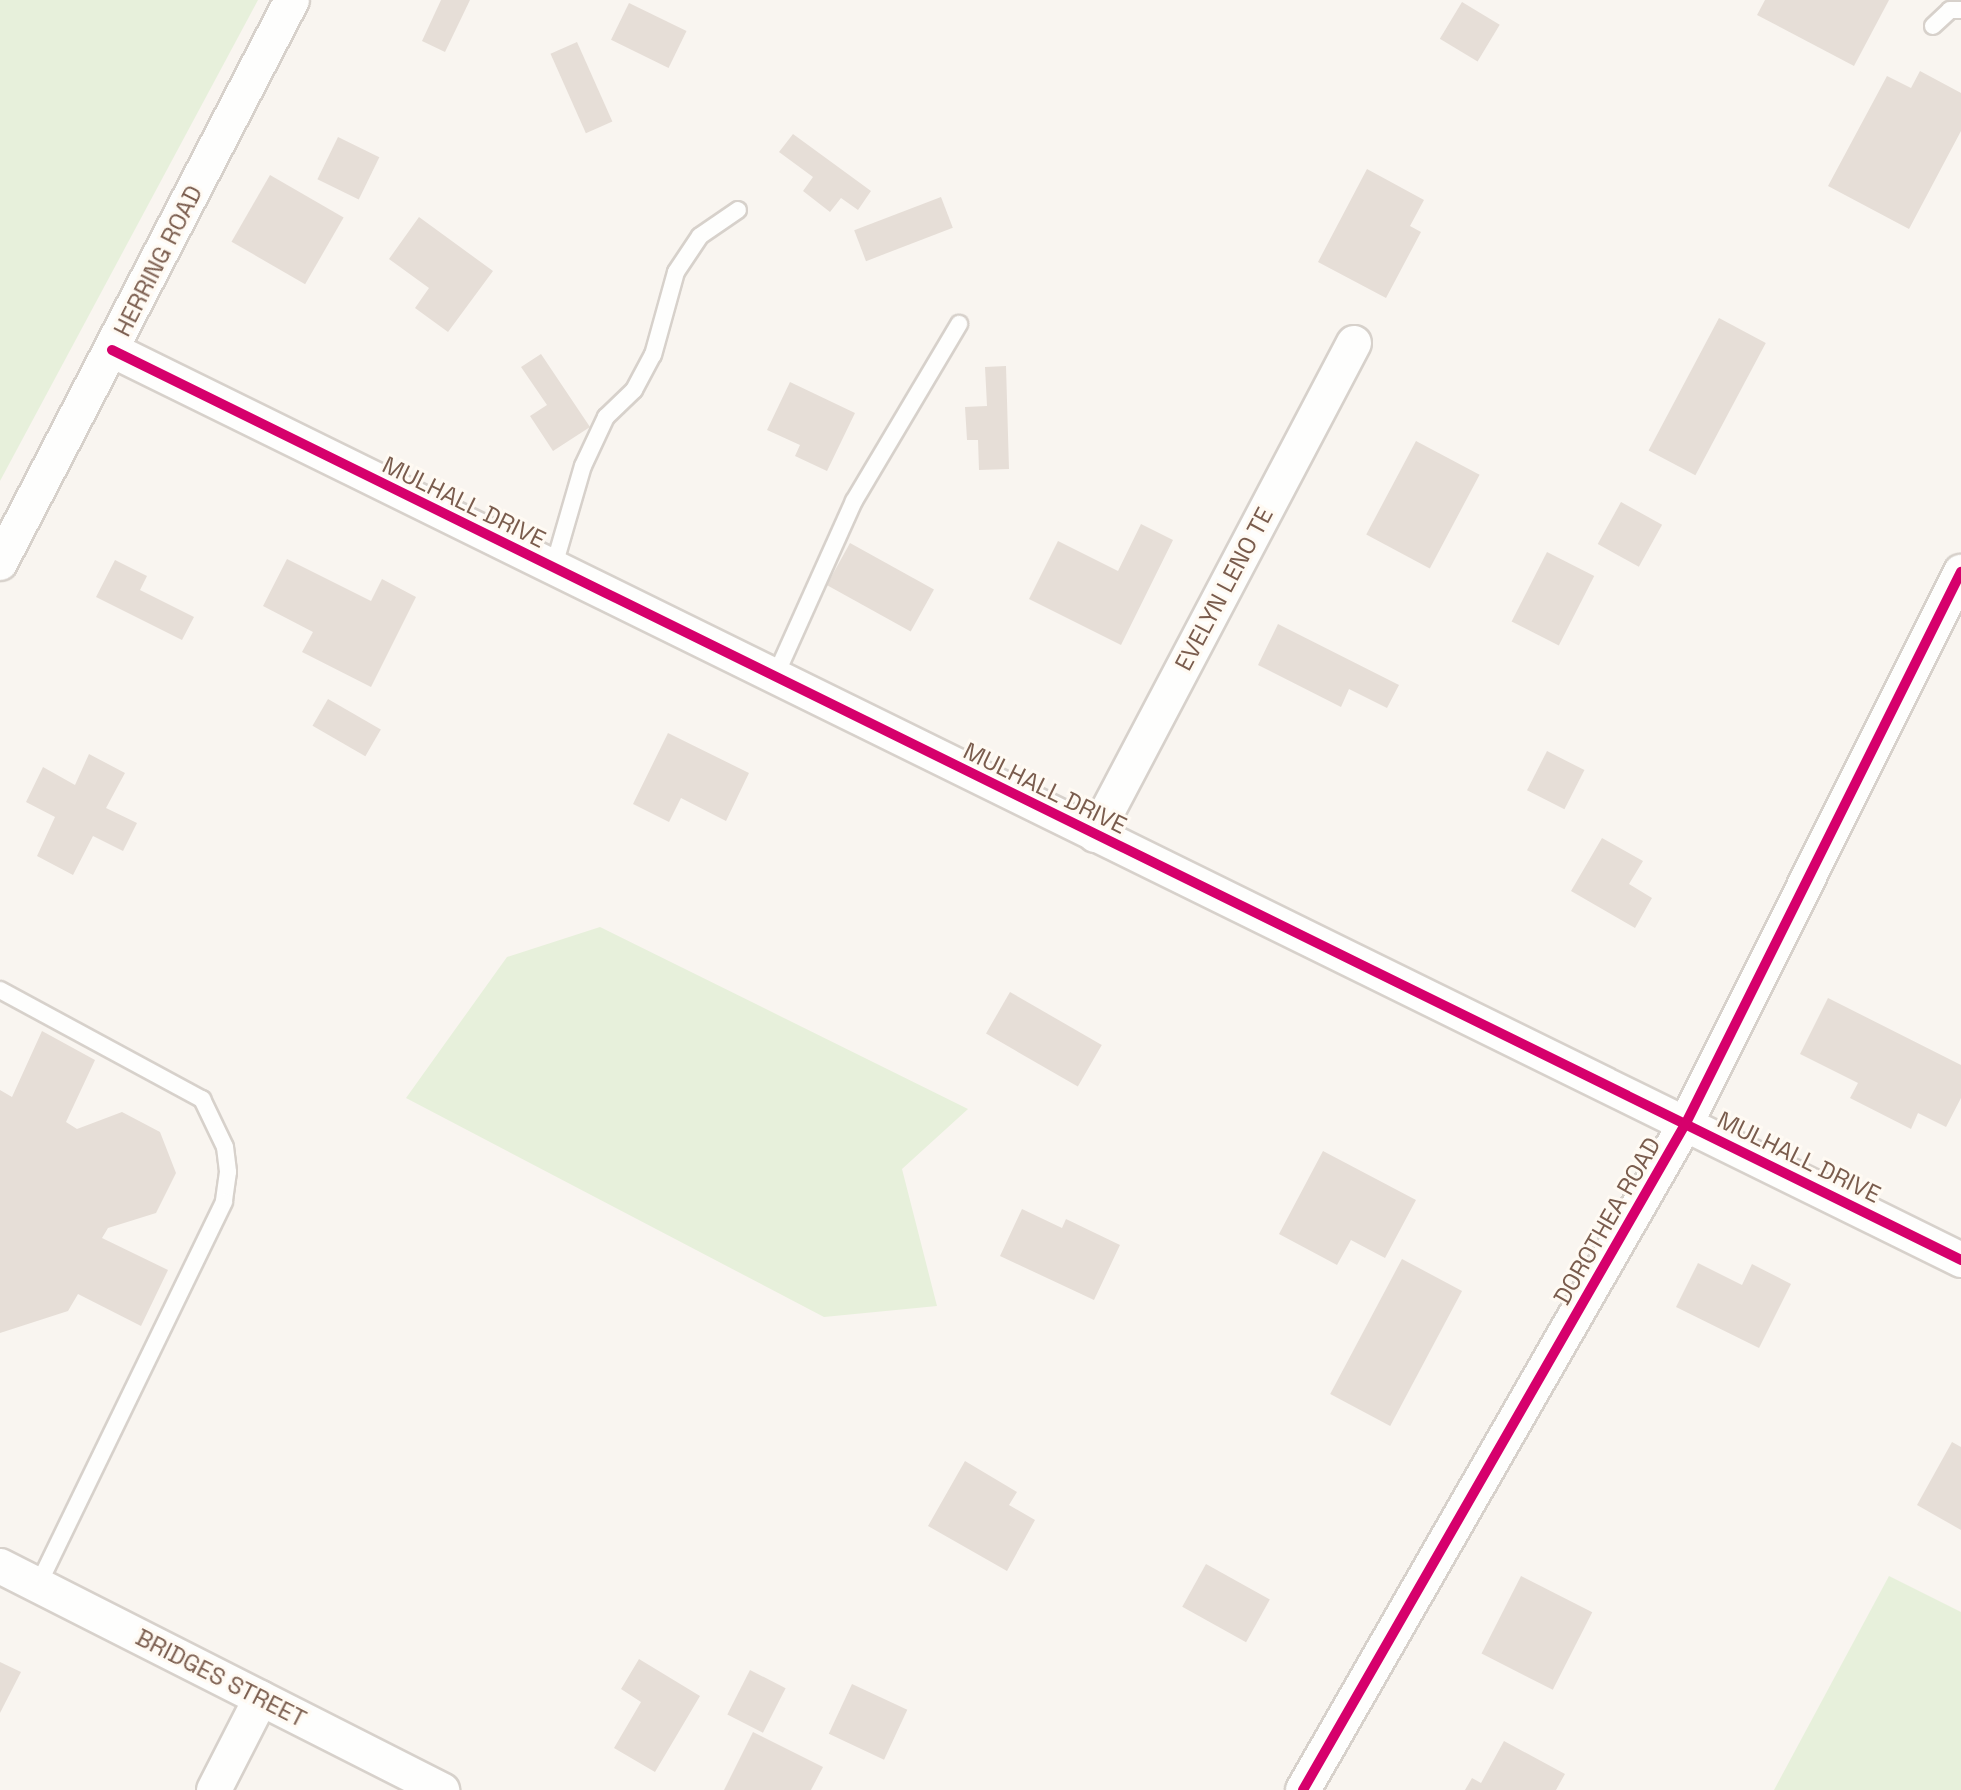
<!DOCTYPE html>
<html>
<head>
<meta charset="utf-8">
<style>
	body { margin:0 }
	#map { position:relative; width:1961px; height:1790px; overflow:hidden; background:#f9f5f0; font-family:"Space Grotesk",sans-serif }
	div>[style] { position:absolute }
	.green>* { inset:0; background:#e7f0db }
	.building>* { inset:0; background:#e6ded7; transform-origin:0 0 }
	.roads { filter:drop-shadow(2px 0 #d7d1cb) drop-shadow(-2px 0 #d7d1cb) drop-shadow(0 2px #d7d1cb) drop-shadow(0 -2px #d7d1cb) }
	.lane>* { height:16px; margin:-8px; padding:0 8px; transform-origin:8px; border-radius:8px; background:#fefefd }
	.street>* { height:34px; margin:-17px; padding:0 17px; transform-origin:17px; border-radius:17px; background:#fefefd }
	.cycleway>* { height:10px; margin:-5px; padding:0 5px; transform-origin:5px; border-radius:5px; background:#d6006c }
	span { translate:-50% -50%; white-space:nowrap; text-align:center; line-height:1.15; -webkit-text-stroke:6px #fffaf3; paint-order:stroke }
	.street-label { font-size:24px; color:#7a5c4d }
</style>
</head>
<body>
<div id="map">
	<div class="green">
		<i style="clip-path:polygon(0 0,258px 0,0 481px)"></i>
		<i style="clip-path:polygon(600px 927px,968px 1109px,902px 1169px,937px 1306px,824px 1317px,406px 1098px,507px 957px)"></i>
		<i style="clip-path:polygon(1889px 1576px,1961px 1612px,1961px 1790px,1774px 1790px)"></i>
	</div>
	<div class="building">
		<i style="clip-path:polygon(441px 0,470px 0,445px 52px,422px 41px)"></i>
		<i style="clip-path:polygon(1765px 0,1889px 0,1854px 66px,1757px 15px)"></i>
		<i style="left:1462px;top:2px;width:44px;height:43px;rotate:31deg"></i>
		<i style="left:629px;top:3px;width:64px;height:41px;rotate:26deg"></i>
		<i style="left:577px;top:42px;width:87px;height:29px;rotate:66deg"></i>
		<i style="clip-path:polygon(1920px 71px,1961px 93px,1961px 131px,1909px 229px,1828px 186px,1887px 76px,1911px 88px)"></i>
		<i style="clip-path:polygon(793px 134px,871px 191px,858px 210px,841px 198px,830px 212px,803px 191px,813px 177px,779px 152px)"></i>
		<i style="left:338px;top:137px;width:46px;height:47px;rotate:26deg"></i>
		<i style="clip-path:polygon(1367px 169px,1424px 200px,1410px 226px,1421px 232px,1386px 298px,1318px 262px)"></i>
		<i style="left:270px;top:175px;width:85px;height:77px;rotate:30deg"></i>
		<i style="left:941px;top:197px;width:33px;height:93px;rotate:69deg"></i>
		<i style="clip-path:polygon(419px 217px,493px 271px,448px 332px,415px 308px,429px 288px,389px 259px)"></i>
		<i style="left:1719px;top:318px;width:53px;height:150px;rotate:28deg"></i>
		<i style="clip-path:polygon(541px 354px,590px 427px,553px 451px,530px 416px,547px 405px,521px 367px)"></i>
		<i style="clip-path:polygon(1006px 366px,1009px 469px,979px 470px,978px 440px,967px 440px,965px 407px,987px 406px,985px 367px)"></i>
		<i style="clip-path:polygon(790px 382px,855px 413px,827px 471px,795px 456px,800px 445px,767px 430px)"></i>
		<i style="left:1416px;top:441px;width:72px;height:106px;rotate:28deg"></i>
		<i style="left:1621px;top:502px;width:47px;height:48px;rotate:29deg"></i>
		<i style="clip-path:polygon(1141px 524px,1173px 540px,1121px 645px,1029px 599px,1058px 541px,1118px 571px)"></i>
		<i style="left:850px;top:543px;width:96px;height:48px;rotate:29deg"></i>
		<i style="left:1547px;top:552px;width:53px;height:78px;rotate:27deg"></i>
		<i style="clip-path:polygon(287px 559px,371px 601px,382px 579px,416px 597px,371px 687px,302px 652px,313px 632px,263px 606px)"></i>
		<i style="clip-path:polygon(115px 560px,147px 576px,140px 590px,194px 617px,182px 640px,96px 597px)"></i>
		<i style="clip-path:polygon(1278px 624px,1399px 685px,1387px 708px,1349px 689px,1341px 707px,1258px 665px)"></i>
		<i style="left:328px;top:699px;width:61px;height:31px;rotate:30deg"></i>
		<i style="clip-path:polygon(668px 733px,749px 773px,726px 821px,681px 798px,669px 822px,633px 804px)"></i>
		<i style="left:1547px;top:751px;width:42px;height:44px;rotate:27deg"></i>
		<i style="clip-path:polygon(89px 754px,125px 773px,106px 808px,137px 823px,123px 851px,93px 836px,73px 875px,37px 856px,55px 817px,26px 802px,43px 767px,75px 785px)"></i>
		<i style="clip-path:polygon(1602px 838px,1643px 861px,1629px 884px,1652px 898px,1635px 928px,1571px 891px)"></i>
		<i style="left:1010px;top:992px;width:106px;height:48px;rotate:30deg"></i>
		<i style="clip-path:polygon(1828px 998px,1961px 1065px,1961px 1098px,1946px 1127px,1918px 1113px,1911px 1129px,1850px 1098px,1858px 1083px,1800px 1054px)"></i>
		<i style="clip-path:polygon(42px 1031px,95px 1060px,66px 1122px,77px 1129px,122px 1112px,160px 1132px,176px 1173px,156px 1213px,108px 1228px,102px 1238px,168px 1270px,141px 1326px,78px 1294px,68px 1311px,0 1333px,0 1090px,12px 1097px)"></i>
		<i style="clip-path:polygon(1323px 1151px,1416px 1200px,1385px 1258px,1351px 1240px,1337px 1265px,1279px 1234px)"></i>
		<i style="clip-path:polygon(1022px 1209px,1062px 1228px,1066px 1219px,1120px 1245px,1094px 1300px,1000px 1256px)"></i>
		<i style="left:1402px;top:1259px;width:68px;height:153px;rotate:28deg"></i>
		<i style="clip-path:polygon(1698px 1263px,1742px 1285px,1752px 1264px,1791px 1284px,1759px 1348px,1676px 1307px)"></i>
		<i style="clip-path:polygon(1952px 1442px,1961px 1447px,1961px 1530px,1917px 1505px)"></i>
		<i style="clip-path:polygon(965px 1461px,1017px 1492px,1009px 1505px,1035px 1520px,1007px 1571px,928px 1526px)"></i>
		<i style="left:1206px;top:1564px;width:73px;height:49px;rotate:29deg"></i>
		<i style="left:1521px;top:1576px;width:80px;height:87px;rotate:27deg"></i>
		<i style="clip-path:polygon(639px 1659px,700px 1696px,655px 1772px,614px 1748px,641px 1702px,621px 1689px)"></i>
		<i style="clip-path:polygon(0 1662px,21px 1672px,0 1713px)"></i>
		<i style="left:750px;top:1670px;width:40px;height:50px;rotate:27deg"></i>
		<i style="left:852px;top:1684px;width:61px;height:55px;rotate:25deg"></i>
		<i style="clip-path:polygon(753px 1732px,823px 1767px,811px 1790px,724px 1790px)"></i>
		<i style="clip-path:polygon(1504px 1741px,1565px 1774px,1556px 1790px,1465px 1790px,1472px 1778px,1481px 1783px)"></i>
	</div>
	<div class="roads">
		<div class="lane">
			<i style="left:1933px;top:26px;width:23px;rotate:-43deg"></i>
			<i style="left:1950px;top:10px;width:11px"></i>
			<i style="left:553px;top:569px;width:107px;rotate:-73.8deg"></i>
			<i style="left:583px;top:466px;width:54px;rotate:-64.9deg"></i>
			<i style="left:606px;top:417px;width:39px;rotate:-44deg"></i>
			<i style="left:634px;top:390px;width:40px;rotate:-62deg"></i>
			<i style="left:653px;top:355px;width:86px;rotate:-74.5deg"></i>
			<i style="left:676px;top:272px;width:43px;rotate:-56.3deg"></i>
			<i style="left:700px;top:236px;width:46px;rotate:-34.4deg"></i>
			<i style="left:774px;top:679px;width:195px;rotate:-65.8deg"></i>
			<i style="left:854px;top:501px;width:206px;rotate:-59.3deg"></i>
			<i style="left:0;top:990px;width:230px;rotate:28.4deg"></i>
			<i style="left:202px;top:1099px;width:53px;rotate:64.4deg"></i>
			<i style="left:225px;top:1147px;width:25px;rotate:83deg"></i>
			<i style="left:228px;top:1172px;width:30px;rotate:98deg"></i>
			<i style="left:224px;top:1202px;width:426px;rotate:115.9deg"></i>
		</div>
		<div class="street">
			<i style="left:112px;top:350px;width:2061px;rotate:26.2deg"></i>
			<i style="left:0;top:563px;width:634px;rotate:-62.59deg"></i>
			<i style="left:1095px;top:835px;width:556px;rotate:-62.24deg"></i>
			<i style="left:0;top:1566px;width:496px;rotate:26.9deg"></i>
			<i style="left:214px;top:1790px;width:103px;rotate:-62.9deg"></i>
			<i style="left:1303px;top:1790px;width:769px;rotate:-60.14deg"></i>
			<i style="left:1686px;top:1123px;width:616px;rotate:-63.48deg"></i>
		</div>
	</div>
	<div class="cycleway">
		<i style="left:112px;top:350px;width:2061px;rotate:26.2deg"></i>
		<i style="left:1303px;top:1790px;width:769px;rotate:-60.14deg"></i>
		<i style="left:1686px;top:1123px;width:616px;rotate:-63.48deg"></i>
	</div>
	<div class="street-label">
		<span style="left:158px;top:261px;rotate:-63deg">HERRING ROAD</span>
		<span style="left:464px;top:502px;rotate:26deg">MULHALL DRIVE</span>
		<span style="left:1224px;top:589px;rotate:-62deg">EVELYN LENO TE</span>
		<span style="left:1045px;top:788px;rotate:26deg">MULHALL DRIVE</span>
		<span style="left:1799px;top:1157px;rotate:26deg">MULHALL DRIVE</span>
		<span style="left:1607px;top:1221px;rotate:-60deg">DOROTHEA ROAD</span>
		<span style="left:221px;top:1678px;rotate:27deg">BRIDGES STREET</span>
	</div>
</div>
</body>
</html>
